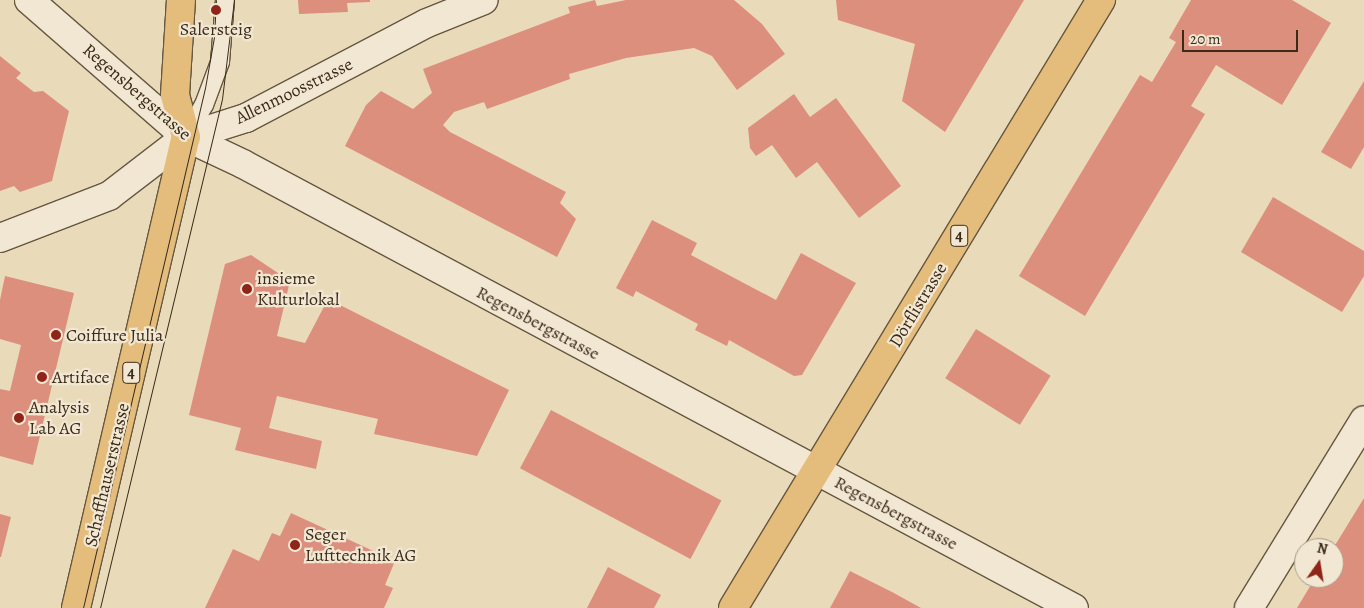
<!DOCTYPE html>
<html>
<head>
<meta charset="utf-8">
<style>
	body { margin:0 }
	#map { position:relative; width:1364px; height:608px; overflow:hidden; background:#e9dab9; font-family:Alegreya,serif }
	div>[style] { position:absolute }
	.building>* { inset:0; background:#dc8f7d; transform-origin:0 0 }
	.roads { filter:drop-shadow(1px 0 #665741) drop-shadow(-1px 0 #665741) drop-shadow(0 1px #665741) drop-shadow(0 -1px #665741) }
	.service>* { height:18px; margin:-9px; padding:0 9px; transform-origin:9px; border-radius:9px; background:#f1e7d2 }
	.minor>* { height:28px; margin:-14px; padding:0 14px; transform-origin:14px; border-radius:14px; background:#f1e7d2 }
	.primary>* { height:28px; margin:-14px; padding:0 14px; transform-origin:14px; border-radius:14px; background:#e4bd7c }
	.tram>* { height:1px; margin:-0.5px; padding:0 0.5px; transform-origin:0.5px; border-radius:0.5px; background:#3b2b19 }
	.dots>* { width:14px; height:14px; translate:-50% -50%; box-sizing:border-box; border:2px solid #f1e7d2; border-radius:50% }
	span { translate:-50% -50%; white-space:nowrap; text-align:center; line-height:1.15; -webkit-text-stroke:4.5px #f1e7d2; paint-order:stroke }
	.shield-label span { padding:1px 4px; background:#f1e7d2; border:1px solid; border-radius:4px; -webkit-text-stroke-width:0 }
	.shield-label { font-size:16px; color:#3b2b19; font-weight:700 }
	.poi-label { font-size:18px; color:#3b2b19 }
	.left { translate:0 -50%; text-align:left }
	.street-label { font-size:18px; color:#3b2b19 }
	.north { position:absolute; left:1294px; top:538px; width:50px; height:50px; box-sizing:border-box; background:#f1e7d2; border:1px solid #a89c88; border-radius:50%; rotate:13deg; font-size:14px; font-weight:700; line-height:20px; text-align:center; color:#3b2b19 }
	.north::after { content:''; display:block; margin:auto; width:18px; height:22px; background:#8f2418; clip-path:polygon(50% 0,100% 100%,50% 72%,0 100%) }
	.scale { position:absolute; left:1182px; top:30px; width:116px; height:22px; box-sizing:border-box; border:2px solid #3b2b19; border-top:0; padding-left:6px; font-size:15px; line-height:18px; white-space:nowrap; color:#3b2b19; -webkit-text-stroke:4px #f1e7d2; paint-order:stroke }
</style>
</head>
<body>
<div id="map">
	<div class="building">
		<i style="clip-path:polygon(298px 0,370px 0,370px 2px,347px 3px,348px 12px,299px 14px)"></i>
		<i style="clip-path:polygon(595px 0,597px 6px,626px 0,734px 0,762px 24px,785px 54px,737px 90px,712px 56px,694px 48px,626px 58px,569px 74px,570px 79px,487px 109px,484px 102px,454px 112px,443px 125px,450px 132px,566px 192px,560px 203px,576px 219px,557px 257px,345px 146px,366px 105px,381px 91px,413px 109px,432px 93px,423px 69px,570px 13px,568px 7px)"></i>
		<i style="clip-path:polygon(836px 0,1024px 0,945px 132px,902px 101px,915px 44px,838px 20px)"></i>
		<i style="clip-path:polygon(1191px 0,1292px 0,1331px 23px,1282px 105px,1216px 65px,1191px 106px,1205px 114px,1085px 316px,1019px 276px,1140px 75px,1152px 82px,1176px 42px,1169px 38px)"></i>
		<i style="clip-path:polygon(0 56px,21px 73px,16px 78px,34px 92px,43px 91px,69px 111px,52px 181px,20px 192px,14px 186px,0 191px)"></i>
		<i style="clip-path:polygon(1364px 81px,1364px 147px,1351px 169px,1321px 152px)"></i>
		<i style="clip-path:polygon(794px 94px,810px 117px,836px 98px,901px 186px,859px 218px,817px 162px,796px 178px,772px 145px,756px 156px,750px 148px,748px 128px)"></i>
		<i style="clip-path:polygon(1273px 197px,1364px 251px,1364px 276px,1342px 312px,1241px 252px)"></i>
		<i style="clip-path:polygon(652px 220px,697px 243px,691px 255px,776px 300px,801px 253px,856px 283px,802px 375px,794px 376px,729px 340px,727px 346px,695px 330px,698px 324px,636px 291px,633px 297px,616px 288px)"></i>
		<i style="clip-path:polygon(251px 255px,290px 281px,277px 336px,305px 343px,328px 299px,509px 390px,477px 456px,374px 434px,378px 419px,277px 396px,269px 428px,322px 441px,316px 469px,235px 450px,241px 428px,189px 415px,225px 264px)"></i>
		<i style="clip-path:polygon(5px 276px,74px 293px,33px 465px,0 456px,0 389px,10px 391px,21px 345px,0 339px,0 300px)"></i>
		<i style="left:976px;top:329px;width:88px;height:58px;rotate:32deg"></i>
		<i style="left:551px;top:410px;width:193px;height:66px;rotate:28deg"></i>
		<i style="clip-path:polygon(1364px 498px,1364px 608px,1297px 608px,1315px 578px,1334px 578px,1334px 547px)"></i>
		<i style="clip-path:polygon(291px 513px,395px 561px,385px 585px,393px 588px,384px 608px,205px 608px,233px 549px,259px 561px,272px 533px,280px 536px)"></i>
		<i style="clip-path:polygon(0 514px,11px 517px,1px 557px,0 557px)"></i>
		<i style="clip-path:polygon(608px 567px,661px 595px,654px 608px,587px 608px)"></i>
		<i style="clip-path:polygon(850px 571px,892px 592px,921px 608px,830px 608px)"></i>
	</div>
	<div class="roads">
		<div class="service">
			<i style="left:186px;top:137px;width:37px;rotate:-61deg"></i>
			<i style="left:204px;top:105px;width:46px;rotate:-69.6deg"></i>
			<i style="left:220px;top:62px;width:62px;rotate:-85.4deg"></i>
		</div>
		<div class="minor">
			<i style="left:29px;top:0;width:208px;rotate:41.1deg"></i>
			<i style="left:186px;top:137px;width:63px;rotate:25.3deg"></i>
			<i style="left:243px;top:164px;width:942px;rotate:28.12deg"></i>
			<i style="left:0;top:238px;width:117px;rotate:-21.1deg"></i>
			<i style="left:109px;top:196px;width:97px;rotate:-37.5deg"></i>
			<i style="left:186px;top:137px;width:63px;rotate:-17.6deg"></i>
			<i style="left:246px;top:118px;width:204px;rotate:-27.7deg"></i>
			<i style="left:427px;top:23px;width:61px;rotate:-22deg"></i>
			<i style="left:1249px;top:608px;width:220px;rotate:-58.5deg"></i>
		</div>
		<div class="primary">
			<i style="left:76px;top:608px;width:484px;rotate:-76.9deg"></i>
			<i style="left:186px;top:137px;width:43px;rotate:-104.7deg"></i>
			<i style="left:175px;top:95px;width:95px;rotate:-86.4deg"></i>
			<i style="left:733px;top:608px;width:711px;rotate:-58.82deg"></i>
		</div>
	</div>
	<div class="tram">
		<i style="left:83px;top:608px;width:534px;rotate:-76.8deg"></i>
		<i style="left:205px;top:88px;width:52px;rotate:-80deg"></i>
		<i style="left:214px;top:37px;width:37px;rotate:-87deg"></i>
		<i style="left:100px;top:608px;width:523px;rotate:-76.52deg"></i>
		<i style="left:222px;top:99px;width:100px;rotate:-83.1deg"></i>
	</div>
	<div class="dots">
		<i style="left:216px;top:10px;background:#8f2418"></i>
		<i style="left:247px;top:289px;background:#8f2418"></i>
		<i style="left:56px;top:335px;background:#8f2418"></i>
		<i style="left:42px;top:377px;background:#8f2418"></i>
		<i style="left:19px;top:418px;background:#8f2418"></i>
		<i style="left:295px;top:545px;background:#8f2418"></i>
	</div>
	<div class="shield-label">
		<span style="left:959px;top:236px">4</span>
		<span style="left:131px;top:373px">4</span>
	</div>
	<div class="poi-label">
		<span style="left:216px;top:29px">Salersteig</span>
		<span class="left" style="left:257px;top:289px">insieme<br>Kulturlokal</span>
		<span class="left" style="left:66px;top:335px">Coiffure Julia</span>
		<span class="left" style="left:52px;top:377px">Artiface</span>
		<span class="left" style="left:29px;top:418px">Analysis<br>Lab AG</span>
		<span class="left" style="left:305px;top:545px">Seger<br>Lufttechnik AG</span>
	</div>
	<div class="street-label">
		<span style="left:294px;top:91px;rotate:-26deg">Allenmoosstrasse</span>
		<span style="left:137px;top:92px;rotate:41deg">Regensbergstrasse</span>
		<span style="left:918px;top:305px;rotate:-59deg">Dörflistrasse</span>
		<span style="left:538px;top:323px;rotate:28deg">Regensbergstrasse</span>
		<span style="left:107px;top:475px;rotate:-77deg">Schaffhauserstrasse</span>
		<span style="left:896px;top:513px;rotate:28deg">Regensbergstrasse</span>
	</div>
	<div class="north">N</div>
	<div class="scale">20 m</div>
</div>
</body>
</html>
